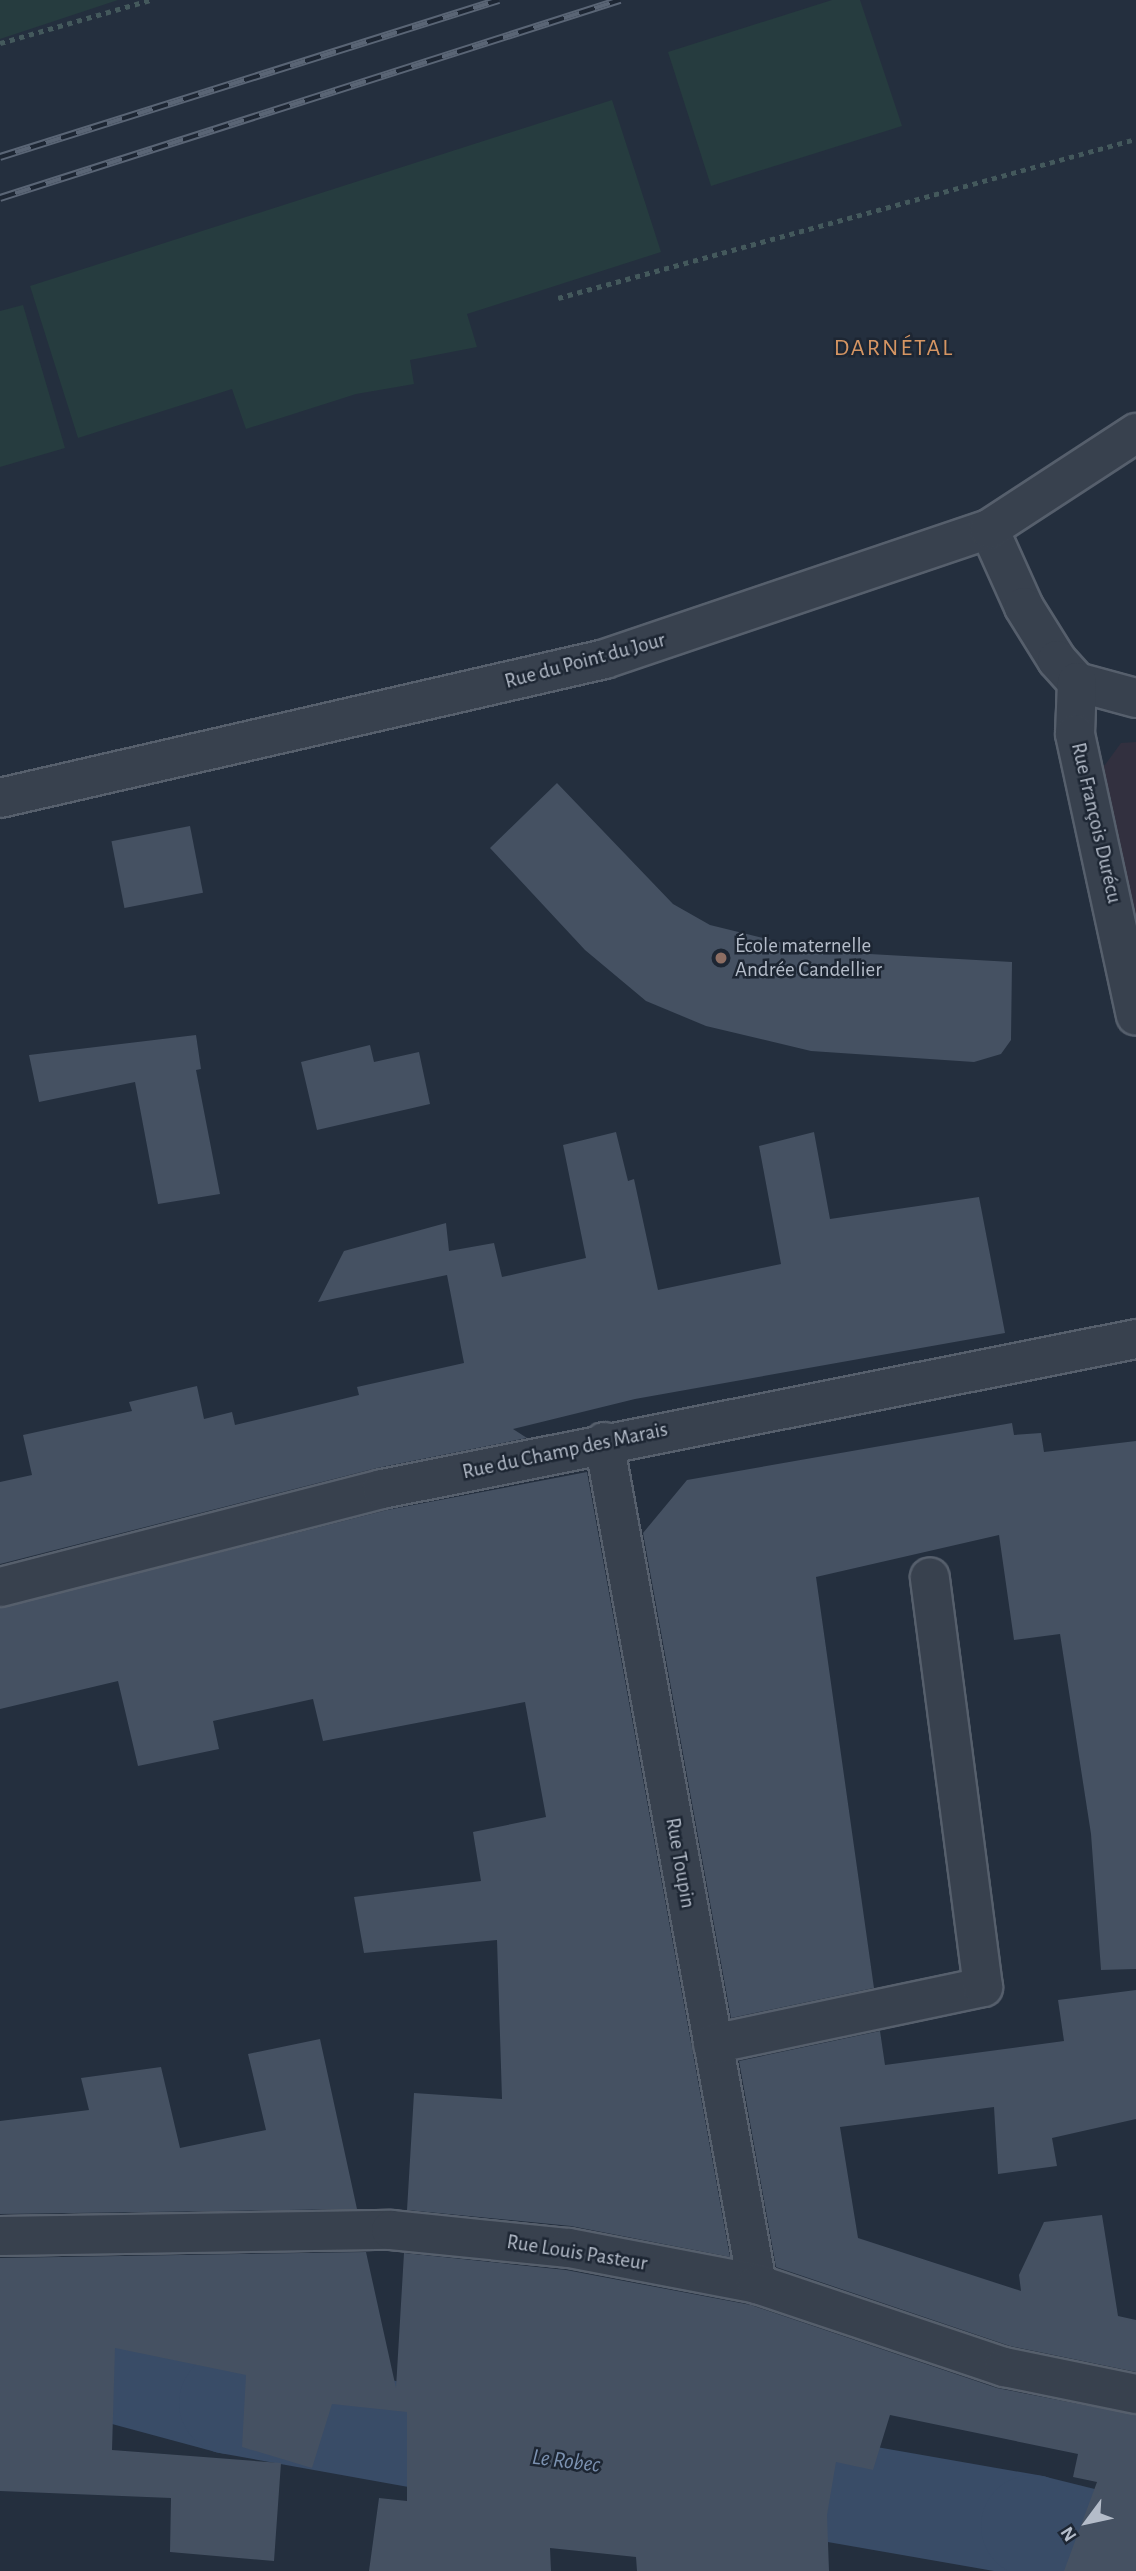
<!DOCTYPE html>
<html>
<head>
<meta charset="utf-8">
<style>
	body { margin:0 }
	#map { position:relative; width:1136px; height:2571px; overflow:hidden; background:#242f3e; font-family:"Alegreya Sans",sans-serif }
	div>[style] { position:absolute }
	.medical>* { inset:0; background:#32303f }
	.green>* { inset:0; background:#263c3f }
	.river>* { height:102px; margin:-51px; padding:0 51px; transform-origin:51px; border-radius:51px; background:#394c67 }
	.building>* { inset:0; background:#455162; transform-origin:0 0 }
	.path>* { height:4.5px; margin-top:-2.25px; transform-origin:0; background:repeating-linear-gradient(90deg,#44595c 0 5px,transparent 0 10px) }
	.roads { filter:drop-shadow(2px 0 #565f6c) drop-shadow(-2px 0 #565f6c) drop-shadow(0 2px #565f6c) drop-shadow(0 -2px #565f6c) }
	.minor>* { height:38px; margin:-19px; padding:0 19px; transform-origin:19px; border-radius:19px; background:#38414e }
	.rail>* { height:8px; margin-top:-4px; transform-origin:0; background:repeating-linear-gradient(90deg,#1d2633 0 16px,#5a6575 0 32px); box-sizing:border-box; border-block:2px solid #5a6575 }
	.dots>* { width:19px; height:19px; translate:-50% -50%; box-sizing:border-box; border:4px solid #1d2633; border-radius:50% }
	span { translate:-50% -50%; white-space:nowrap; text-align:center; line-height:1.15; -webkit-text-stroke:5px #1d2633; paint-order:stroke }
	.street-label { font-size:21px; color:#b4bcc9 }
	.poi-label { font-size:21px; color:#b4bcc9 }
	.left { translate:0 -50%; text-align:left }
	.water-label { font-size:23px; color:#7c92b1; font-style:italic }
	.quarter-label { font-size:24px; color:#d59563; letter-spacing:2px }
	.north { position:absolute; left:1052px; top:2487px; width:70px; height:70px; -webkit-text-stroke:5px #1d2633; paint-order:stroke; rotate:237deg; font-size:19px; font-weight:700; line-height:28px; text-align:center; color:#b4bcc9 }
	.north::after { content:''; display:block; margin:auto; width:24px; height:32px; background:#b4bcc9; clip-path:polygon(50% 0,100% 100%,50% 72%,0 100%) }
</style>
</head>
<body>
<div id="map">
	<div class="medical">
		<i style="clip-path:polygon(1136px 742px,1136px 925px,1099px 773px,1121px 743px)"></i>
	</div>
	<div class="green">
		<i style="clip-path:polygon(0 0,118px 0,0 39px)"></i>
		<i style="clip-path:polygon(832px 0,860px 0,902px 126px,711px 186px,668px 52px)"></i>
		<i style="clip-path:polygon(612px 100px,661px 252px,467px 314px,477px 347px,410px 360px,414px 384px,356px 394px,246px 429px,232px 389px,78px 438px,30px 286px)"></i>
		<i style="clip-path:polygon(23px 305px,65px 448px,0 467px,0 311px)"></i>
	</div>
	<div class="river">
		<i style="left:0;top:2350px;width:30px;rotate:-2deg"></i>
		<i style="left:30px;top:2349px;width:207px;rotate:15.1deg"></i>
		<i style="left:230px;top:2403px;width:321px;rotate:10.2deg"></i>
		<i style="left:692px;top:2476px;width:124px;rotate:5.6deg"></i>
		<i style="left:815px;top:2488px;width:220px;rotate:9.9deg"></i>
		<i style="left:1032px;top:2526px;width:107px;rotate:14deg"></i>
	</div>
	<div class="building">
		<i style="clip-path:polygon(557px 783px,673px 904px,710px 925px,816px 951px,1012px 962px,1011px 1040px,1001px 1054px,974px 1062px,811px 1051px,706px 1026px,646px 1001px,585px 950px,490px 848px)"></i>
		<i style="left:190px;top:826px;width:68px;height:80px;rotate:79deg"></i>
		<i style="clip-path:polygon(196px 1035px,201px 1069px,196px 1070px,220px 1194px,158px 1204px,135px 1082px,39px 1102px,29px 1055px)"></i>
		<i style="clip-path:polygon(370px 1045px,374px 1062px,419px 1052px,430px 1104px,317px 1130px,301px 1062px)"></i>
		<i style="clip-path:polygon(616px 1132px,628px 1181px,634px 1179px,658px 1290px,781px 1264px,759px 1146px,814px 1132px,830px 1219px,979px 1197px,1005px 1333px,635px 1399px,513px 1429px,527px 1438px,377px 1468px,0 1564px,0 1482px,32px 1475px,23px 1435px,132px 1411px,129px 1402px,197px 1386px,204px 1419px,232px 1412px,235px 1425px,359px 1395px,357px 1387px,464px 1363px,447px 1275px,318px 1302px,344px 1251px,446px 1223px,449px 1251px,494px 1243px,502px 1277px,586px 1258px,563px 1145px)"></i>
		<i style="clip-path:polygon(1012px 1423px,1014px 1435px,1041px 1433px,1044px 1452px,1136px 1441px,1136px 1969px,1101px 1970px,1091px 1834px,1060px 1634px,1014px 1640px,999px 1535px,816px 1577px,874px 1988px,731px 2018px,643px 1533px,687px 1480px)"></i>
		<i style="clip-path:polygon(587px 1472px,692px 2048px,730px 2257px,571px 2226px,407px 2210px,414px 2093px,502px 2099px,497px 1940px,364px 1953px,354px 1897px,481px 1881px,473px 1832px,546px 1817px,525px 1702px,323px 1741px,313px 1699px,213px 1721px,219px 1749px,138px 1766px,118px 1681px,0 1709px,0 1608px,387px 1510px)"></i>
		<i style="clip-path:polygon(1136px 1990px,1136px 2119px,1052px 2138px,1057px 2166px,998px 2174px,994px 2107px,840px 2127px,858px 2238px,1021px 2291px,1019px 2275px,1044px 2222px,1102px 2215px,1118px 2316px,1136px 2320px,1136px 2372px,1010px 2346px,776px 2267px,739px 2061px,880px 2031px,885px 2065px,1064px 2041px,1058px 2000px)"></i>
		<i style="clip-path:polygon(320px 2039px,357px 2209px,0 2214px,0 2121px,89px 2110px,81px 2078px,161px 2067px,180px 2148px,266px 2130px,248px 2054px)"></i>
		<i style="clip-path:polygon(366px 2252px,396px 2388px,404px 2253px,566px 2270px,751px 2305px,997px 2388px,1136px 2415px,1136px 2571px,1064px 2571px,1097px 2482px,1073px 2477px,1078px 2454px,890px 2415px,873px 2470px,836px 2462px,827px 2515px,829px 2571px,637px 2571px,636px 2557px,550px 2548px,551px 2571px,369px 2571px,379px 2498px,407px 2501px,407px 2412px,332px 2404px,312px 2468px,242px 2447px,246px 2375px,115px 2348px,112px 2450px,281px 2463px,274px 2561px,170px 2552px,171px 2498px,0 2491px,0 2258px)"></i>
	</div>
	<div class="path">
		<i style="left:0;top:43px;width:156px;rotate:-16deg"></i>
		<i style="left:558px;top:298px;width:599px;rotate:-15.38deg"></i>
	</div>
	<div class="roads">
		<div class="minor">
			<i style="left:989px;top:529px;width:85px;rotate:65.8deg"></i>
			<i style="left:1024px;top:607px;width:62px;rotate:58.1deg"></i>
			<i style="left:1057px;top:660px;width:30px;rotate:48deg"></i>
			<i style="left:1077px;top:682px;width:61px;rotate:15.2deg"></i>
			<i style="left:1077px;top:682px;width:52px;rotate:92.2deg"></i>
			<i style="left:1075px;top:734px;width:288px;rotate:77.8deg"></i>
			<i style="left:0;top:798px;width:621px;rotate:-12.94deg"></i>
			<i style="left:605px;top:659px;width:405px;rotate:-18.7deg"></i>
			<i style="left:989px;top:529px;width:176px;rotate:-33.1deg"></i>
			<i style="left:604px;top:1442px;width:856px;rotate:79.7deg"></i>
			<i style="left:0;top:1587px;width:394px;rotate:-14.4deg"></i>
			<i style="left:382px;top:1489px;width:769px;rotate:-11.25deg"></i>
			<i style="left:713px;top:2044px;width:276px;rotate:-11.9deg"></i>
			<i style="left:983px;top:1987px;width:413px;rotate:-97.4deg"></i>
			<i style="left:0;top:2236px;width:391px;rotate:-0.9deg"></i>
			<i style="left:391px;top:2230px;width:179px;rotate:5.8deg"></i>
			<i style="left:569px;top:2248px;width:191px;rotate:10.8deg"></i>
			<i style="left:757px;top:2284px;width:261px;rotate:18.6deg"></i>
			<i style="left:1004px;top:2367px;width:135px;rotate:11.6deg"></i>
		</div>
	</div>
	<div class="rail">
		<i style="left:0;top:157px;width:523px;rotate:-17.47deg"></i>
		<i style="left:0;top:198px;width:651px;rotate:-17.71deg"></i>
	</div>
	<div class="dots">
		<i style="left:721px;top:958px;background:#8d6e63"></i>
	</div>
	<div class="street-label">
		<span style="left:585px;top:661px;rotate:-15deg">Rue du Point du Jour</span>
		<span style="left:1096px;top:823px;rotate:77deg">Rue François Durécu</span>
		<span style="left:565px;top:1451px;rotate:-12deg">Rue du Champ des Marais</span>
		<span style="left:680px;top:1863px;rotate:80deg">Rue Toupin</span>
		<span style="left:577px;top:2253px;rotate:9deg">Rue Louis Pasteur</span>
	</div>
	<div class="poi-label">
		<span class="left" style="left:735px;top:958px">École maternelle<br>Andrée Candellier</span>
	</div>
	<div class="water-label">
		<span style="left:566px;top:2462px;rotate:7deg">Le Robec</span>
	</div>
	<div class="quarter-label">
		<span style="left:894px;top:349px">DARNÉTAL</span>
	</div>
	<div class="north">N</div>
</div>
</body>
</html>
